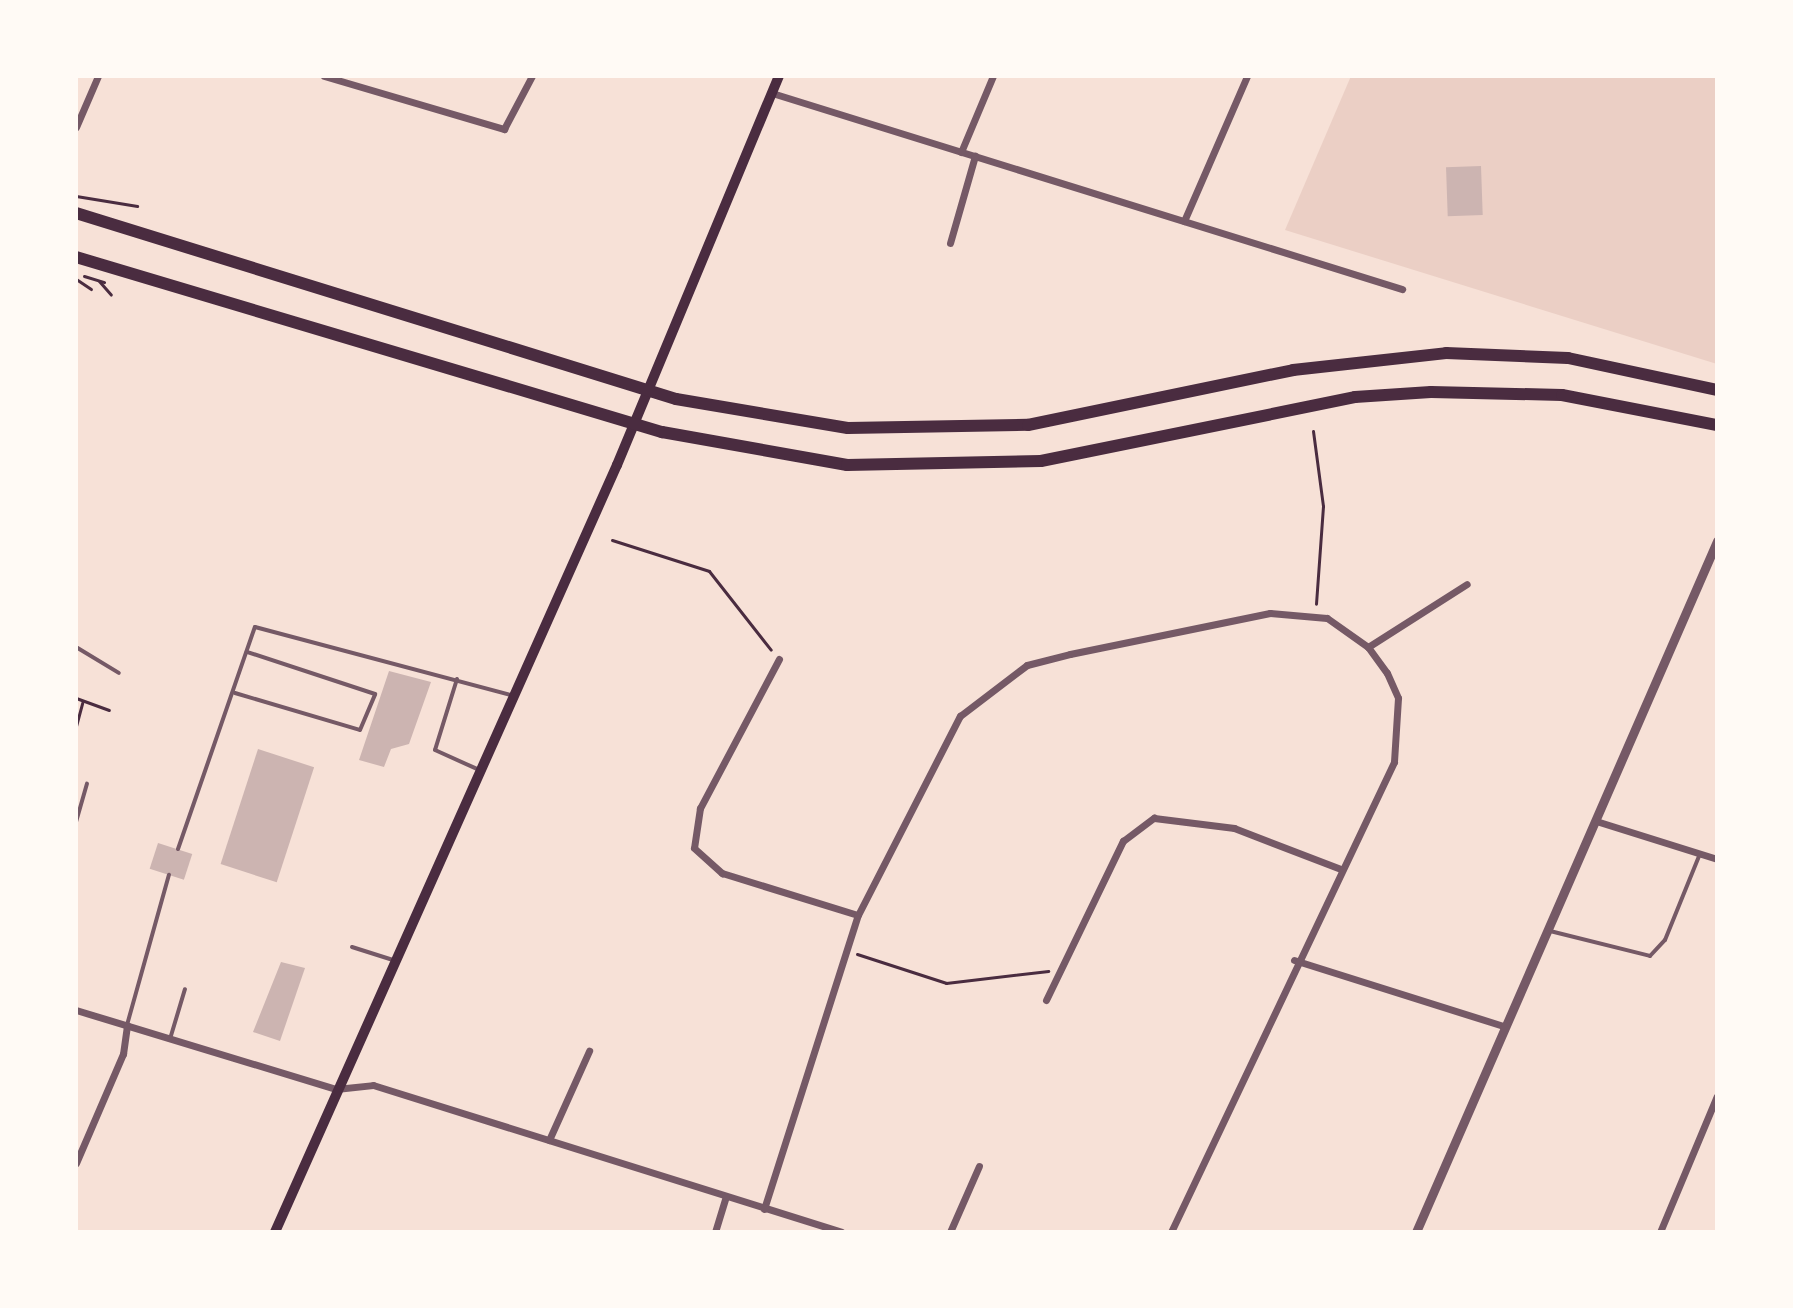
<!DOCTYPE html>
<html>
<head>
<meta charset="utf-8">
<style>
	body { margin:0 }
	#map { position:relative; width:1793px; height:1308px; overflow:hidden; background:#f7e1d7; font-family:"Titillium Web",sans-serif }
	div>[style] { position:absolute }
	.green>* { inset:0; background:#ebcfc5 }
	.building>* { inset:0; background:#ccb4b1; transform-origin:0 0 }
	.path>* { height:3px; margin:-1.5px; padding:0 1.5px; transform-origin:1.5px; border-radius:1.5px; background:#4a2c40 }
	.service>* { height:4px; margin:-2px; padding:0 2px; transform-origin:2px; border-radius:2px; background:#755966 }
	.minor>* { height:7px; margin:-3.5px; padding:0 3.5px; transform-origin:3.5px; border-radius:3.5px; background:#755966 }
	.tertiary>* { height:9px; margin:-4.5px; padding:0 4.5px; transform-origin:4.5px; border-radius:4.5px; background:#755966 }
	.secondary>* { height:10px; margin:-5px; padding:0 5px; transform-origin:5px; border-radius:5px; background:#4a2c40 }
	.trunk>* { height:12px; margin:-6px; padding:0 6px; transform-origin:6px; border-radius:6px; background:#4a2c40 }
	span { translate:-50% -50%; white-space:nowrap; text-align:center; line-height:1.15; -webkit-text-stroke:6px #fffaf5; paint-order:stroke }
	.frame { position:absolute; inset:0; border:78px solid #fffaf5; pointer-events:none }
</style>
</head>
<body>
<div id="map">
	<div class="green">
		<i style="clip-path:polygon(1351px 76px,1717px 76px,1717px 364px,1285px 230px)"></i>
	</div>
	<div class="building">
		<i style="left:1481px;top:166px;width:49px;height:35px;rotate:88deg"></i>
		<i style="clip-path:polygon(389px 671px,431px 682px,409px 744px,391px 749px,384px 767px,359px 760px)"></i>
		<i style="left:258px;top:749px;width:59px;height:121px;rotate:18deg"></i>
		<i style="left:158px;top:843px;width:36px;height:27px;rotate:18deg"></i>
		<i style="clip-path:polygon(281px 962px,305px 968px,280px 1041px,253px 1032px)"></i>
	</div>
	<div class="path">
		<i style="left:76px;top:196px;width:62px;rotate:9.3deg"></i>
		<i style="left:84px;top:276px;width:21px;rotate:17deg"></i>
		<i style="left:76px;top:279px;width:18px;rotate:34deg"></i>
		<i style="left:99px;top:281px;width:18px;rotate:49deg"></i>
		<i style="left:1313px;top:431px;width:76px;rotate:82.4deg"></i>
		<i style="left:1323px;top:506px;width:98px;rotate:94.1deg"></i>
		<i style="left:612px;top:540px;width:102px;rotate:17.7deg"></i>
		<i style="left:709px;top:571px;width:100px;rotate:51.9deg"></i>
		<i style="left:76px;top:698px;width:35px;rotate:20deg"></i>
		<i style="left:76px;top:726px;width:24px;rotate:-75deg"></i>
		<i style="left:857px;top:954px;width:94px;rotate:18deg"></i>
		<i style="left:946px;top:983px;width:103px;rotate:-6.7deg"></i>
	</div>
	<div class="service">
		<i style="left:76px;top:647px;width:50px;rotate:31.2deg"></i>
		<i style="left:457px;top:679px;width:74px;rotate:107.2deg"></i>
		<i style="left:435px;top:750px;width:46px;rotate:24.3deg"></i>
		<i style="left:235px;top:693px;width:130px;rotate:16.5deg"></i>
		<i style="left:360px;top:730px;width:39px;rotate:-67deg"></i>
		<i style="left:375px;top:694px;width:135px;rotate:-161.8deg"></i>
		<i style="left:76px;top:822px;width:40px;rotate:-74deg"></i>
		<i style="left:178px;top:849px;width:235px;rotate:-70.9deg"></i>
		<i style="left:255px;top:627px;width:264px;rotate:14.9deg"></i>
		<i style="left:1550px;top:931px;width:103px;rotate:14deg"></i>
		<i style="left:1650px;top:956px;width:22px;rotate:-47deg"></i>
		<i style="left:1665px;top:940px;width:93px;rotate:-67.9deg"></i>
		<i style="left:352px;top:947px;width:43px;rotate:17.6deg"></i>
		<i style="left:127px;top:1025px;width:156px;rotate:-74.4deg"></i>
		<i style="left:170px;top:1039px;width:52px;rotate:-73.3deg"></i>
	</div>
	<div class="minor">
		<i style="left:324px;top:76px;width:188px;rotate:16.4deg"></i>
		<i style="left:504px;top:129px;width:60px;rotate:-62.2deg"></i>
		<i style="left:772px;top:93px;width:660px;rotate:17.28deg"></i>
		<i style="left:76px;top:127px;width:56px;rotate:-66.7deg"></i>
		<i style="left:961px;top:152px;width:82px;rotate:-67.2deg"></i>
		<i style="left:1184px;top:221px;width:158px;rotate:-66.5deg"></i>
		<i style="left:950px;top:243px;width:91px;rotate:-74deg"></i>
		<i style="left:1368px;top:647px;width:117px;rotate:-32.5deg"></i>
		<i style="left:779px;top:659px;width:169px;rotate:117.9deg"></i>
		<i style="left:700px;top:808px;width:40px;rotate:98.5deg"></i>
		<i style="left:694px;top:848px;width:38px;rotate:42deg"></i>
		<i style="left:722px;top:873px;width:142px;rotate:17.2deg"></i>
		<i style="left:1596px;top:821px;width:127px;rotate:17.4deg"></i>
		<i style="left:1294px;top:960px;width:222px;rotate:17.5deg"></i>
		<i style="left:1046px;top:1000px;width:177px;rotate:-64.2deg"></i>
		<i style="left:1123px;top:841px;width:39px;rotate:-37deg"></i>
		<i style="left:1154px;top:818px;width:81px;rotate:7.1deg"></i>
		<i style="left:1234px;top:828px;width:115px;rotate:21deg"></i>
		<i style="left:76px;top:1010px;width:272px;rotate:16.9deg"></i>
		<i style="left:336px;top:1089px;width:37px;rotate:-6deg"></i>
		<i style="left:373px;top:1085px;width:491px;rotate:17.4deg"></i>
		<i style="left:549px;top:1140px;width:98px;rotate:-65.8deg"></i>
		<i style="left:76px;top:1163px;width:119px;rotate:-66.7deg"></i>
		<i style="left:123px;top:1054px;width:29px;rotate:-82deg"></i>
		<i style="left:764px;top:1209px;width:309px;rotate:-72.3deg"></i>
		<i style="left:858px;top:915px;width:224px;rotate:-62.9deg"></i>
		<i style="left:960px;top:716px;width:84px;rotate:-37.3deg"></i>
		<i style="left:1027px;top:665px;width:44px;rotate:-14.3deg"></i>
		<i style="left:1070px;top:654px;width:204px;rotate:-11.6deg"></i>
		<i style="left:1270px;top:613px;width:57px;rotate:5deg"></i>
		<i style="left:1327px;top:618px;width:50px;rotate:35.3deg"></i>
		<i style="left:1368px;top:647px;width:32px;rotate:54deg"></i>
		<i style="left:1387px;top:673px;width:27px;rotate:66deg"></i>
		<i style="left:1398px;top:698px;width:64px;rotate:93.6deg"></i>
		<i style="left:1394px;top:762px;width:520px;rotate:115.38deg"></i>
		<i style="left:715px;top:1232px;width:37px;rotate:-73deg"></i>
		<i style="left:950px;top:1232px;width:72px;rotate:-66.3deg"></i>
		<i style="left:1660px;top:1232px;width:147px;rotate:-67.3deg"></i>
	</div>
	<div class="tertiary">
		<i style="left:1416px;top:1232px;width:754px;rotate:-66.46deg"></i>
	</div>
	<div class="secondary">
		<i style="left:275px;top:1232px;width:840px;rotate:-65.97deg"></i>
		<i style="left:617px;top:465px;width:421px;rotate:-67.4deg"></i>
	</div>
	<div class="trunk">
		<i style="left:76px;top:213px;width:628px;rotate:17.22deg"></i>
		<i style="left:676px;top:399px;width:174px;rotate:9.6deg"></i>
		<i style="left:848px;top:428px;width:180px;rotate:-1deg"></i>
		<i style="left:1028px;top:425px;width:271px;rotate:-11.7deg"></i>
		<i style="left:1293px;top:370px;width:154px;rotate:-6.3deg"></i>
		<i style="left:1446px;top:353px;width:122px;rotate:2.3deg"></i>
		<i style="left:1568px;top:358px;width:152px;rotate:12.1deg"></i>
		<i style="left:76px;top:257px;width:612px;rotate:16.63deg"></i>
		<i style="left:662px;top:432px;width:188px;rotate:10.1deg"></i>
		<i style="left:847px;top:465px;width:194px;rotate:-1.2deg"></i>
		<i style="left:1041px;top:461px;width:320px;rotate:-11.5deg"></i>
		<i style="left:1355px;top:397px;width:76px;rotate:-3.8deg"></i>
		<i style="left:1431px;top:392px;width:131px;rotate:1.3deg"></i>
		<i style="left:1562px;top:395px;width:158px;rotate:11deg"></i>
	</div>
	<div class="frame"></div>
</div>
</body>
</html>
